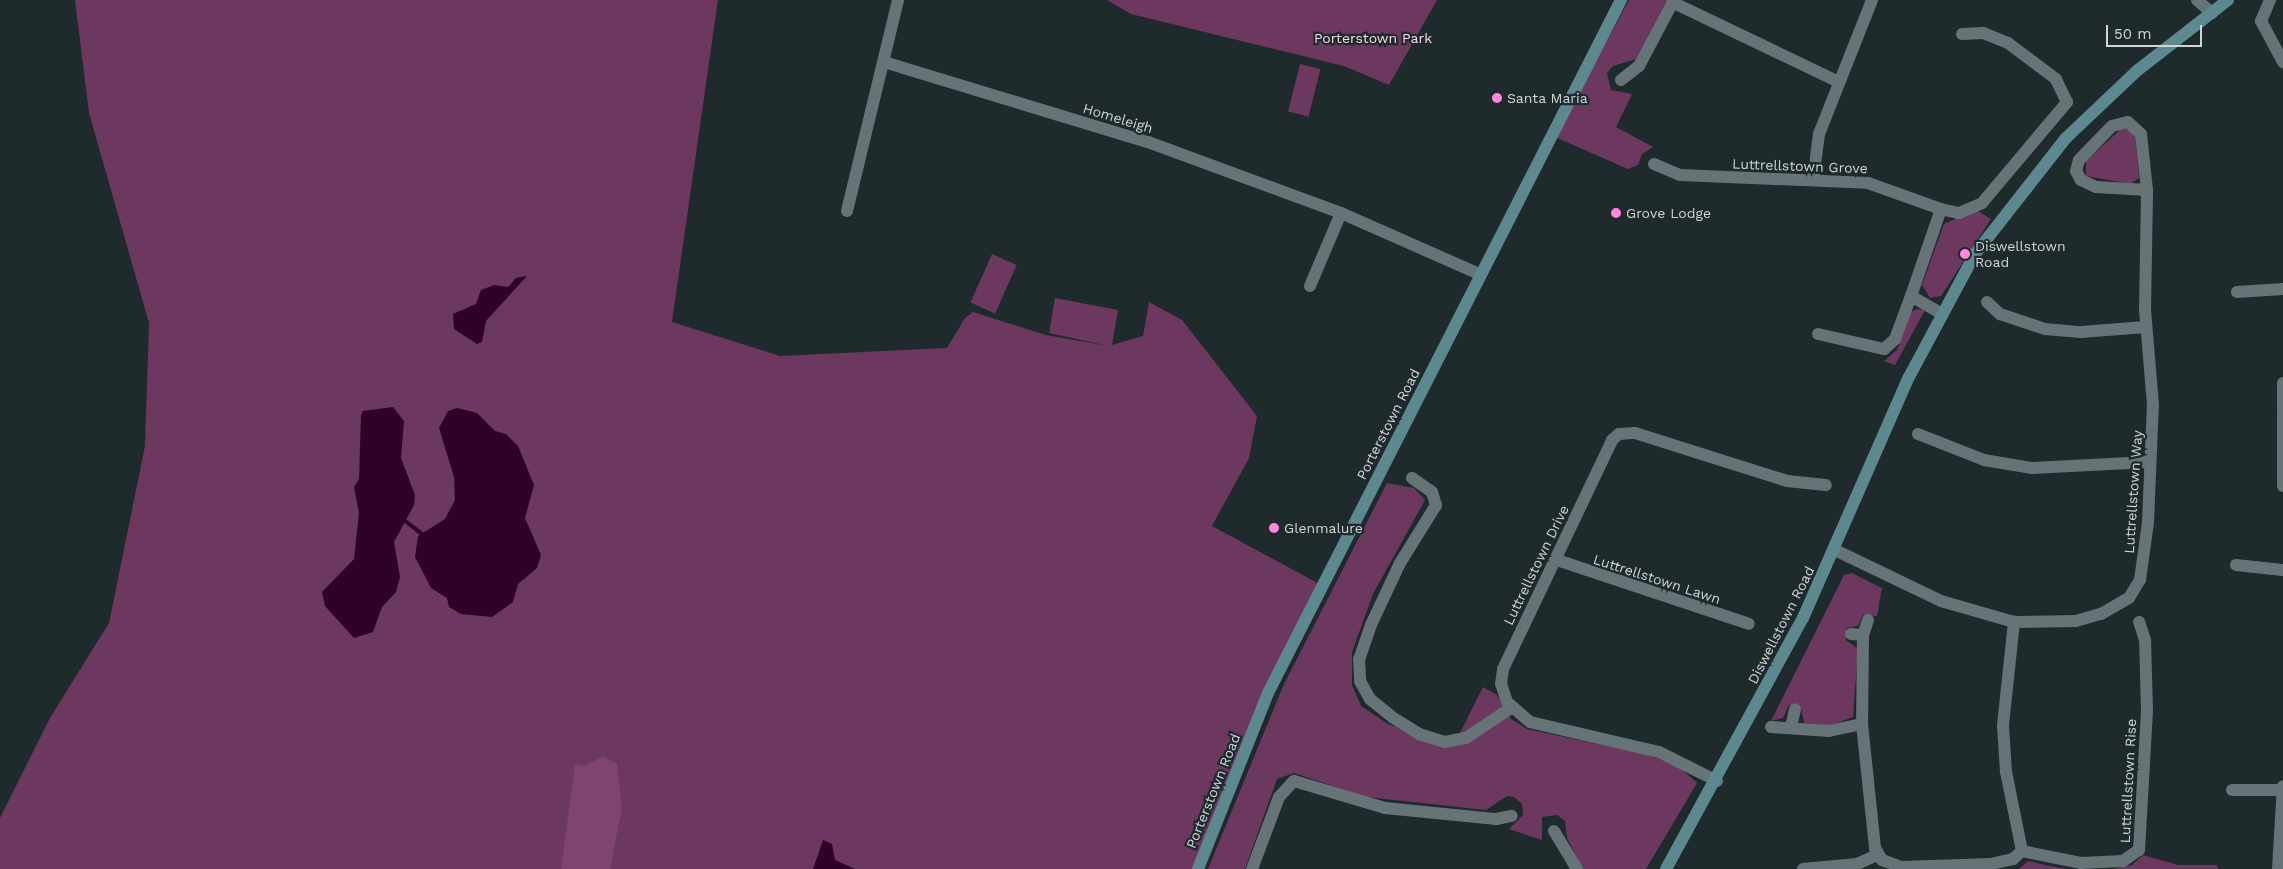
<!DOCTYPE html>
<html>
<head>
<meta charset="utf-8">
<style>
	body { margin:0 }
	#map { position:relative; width:2283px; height:869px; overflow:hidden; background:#1e2a2c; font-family:"Work Sans",sans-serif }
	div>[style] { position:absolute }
	.green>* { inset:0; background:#6d385f; transform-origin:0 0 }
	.forest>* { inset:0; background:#7f456f }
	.water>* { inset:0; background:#310027 }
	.stream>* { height:4px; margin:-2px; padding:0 2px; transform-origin:2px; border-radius:2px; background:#310027 }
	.street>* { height:12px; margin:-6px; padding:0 6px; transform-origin:6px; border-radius:6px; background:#667477 }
	.secondary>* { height:12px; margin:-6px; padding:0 6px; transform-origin:6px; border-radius:6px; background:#5d8890 }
	.dots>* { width:14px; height:14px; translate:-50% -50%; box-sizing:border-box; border:2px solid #1e2a2c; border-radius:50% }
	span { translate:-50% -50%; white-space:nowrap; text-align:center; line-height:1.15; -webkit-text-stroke:4.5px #1e2a2c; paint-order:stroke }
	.park-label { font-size:14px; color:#fbd7ef }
	.poi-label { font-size:14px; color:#ced6d7 }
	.left { translate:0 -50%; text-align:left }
	.street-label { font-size:14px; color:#ced6d7 }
	.scale { position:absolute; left:2106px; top:25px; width:96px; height:22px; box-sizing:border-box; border:2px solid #ced6d7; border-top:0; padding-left:6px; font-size:15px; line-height:18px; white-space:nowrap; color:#ced6d7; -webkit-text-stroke:4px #1e2a2c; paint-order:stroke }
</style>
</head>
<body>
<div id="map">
	<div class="green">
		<i style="clip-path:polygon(75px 0,718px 0,672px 322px,780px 356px,947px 348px,965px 318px,973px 312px,1046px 335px,1109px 346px,1049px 333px,1055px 298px,1118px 310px,1112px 345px,1143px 336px,1149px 302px,1182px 320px,1257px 416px,1249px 458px,1212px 526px,1323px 586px,1268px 693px,1198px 869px,0 869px,0 818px,50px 718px,109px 623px,145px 446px,149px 323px,89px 113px)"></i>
		<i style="clip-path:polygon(1107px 0,1437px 0,1389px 85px,1344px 66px,1131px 14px)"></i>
		<i style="clip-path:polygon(1629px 0,1667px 0,1636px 59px,1613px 66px,1607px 73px,1611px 90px,1632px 94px,1616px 127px,1653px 147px,1642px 154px,1638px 165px,1628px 169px,1555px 137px)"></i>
		<i style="left:1300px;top:64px;width:21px;height:49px;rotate:14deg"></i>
		<i style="clip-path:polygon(2122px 128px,2135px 132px,2139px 178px,2130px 184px,2086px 176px,2086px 161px)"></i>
		<i style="clip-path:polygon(1976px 210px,1991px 219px,1941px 296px,1930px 298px,1922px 285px,1944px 224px)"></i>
		<i style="left:992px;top:254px;width:27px;height:53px;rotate:24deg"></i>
		<i style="clip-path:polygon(1917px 309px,1925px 310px,1895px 365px,1884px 361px,1897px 350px,1911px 312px)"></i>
		<i style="clip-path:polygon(1387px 483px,1414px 488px,1425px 500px,1373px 594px,1352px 652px,1352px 685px,1361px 706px,1388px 724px,1453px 747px,1483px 687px,1497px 695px,1511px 719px,1527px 729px,1649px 755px,1679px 767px,1697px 783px,1646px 869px,1583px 869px,1567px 838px,1565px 821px,1557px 815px,1542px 817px,1542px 840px,1509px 829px,1523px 815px,1522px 804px,1514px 797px,1507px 796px,1486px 810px,1366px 797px,1294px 773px,1277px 779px,1245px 869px,1208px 869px,1284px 684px)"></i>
		<i style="clip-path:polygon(1852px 573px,1882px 588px,1877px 616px,1863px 615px,1858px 626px,1847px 628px,1846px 640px,1858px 649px,1853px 717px,1829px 726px,1804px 723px,1801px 708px,1789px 705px,1783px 718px,1771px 721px,1844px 575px)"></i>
		<i style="clip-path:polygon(2143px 855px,2178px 865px,2217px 865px,2218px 869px,2113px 869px,2132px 865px)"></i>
		<i style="clip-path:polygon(2028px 861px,2050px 866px,2067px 869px,2019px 869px)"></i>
	</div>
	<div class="forest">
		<i style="clip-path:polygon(603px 756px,617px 764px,622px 808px,610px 869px,561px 869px,575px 764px,585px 766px)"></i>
	</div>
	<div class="water">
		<i style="clip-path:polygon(527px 276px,486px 321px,482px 342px,477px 344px,454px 329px,453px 314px,476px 304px,481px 290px,494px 285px,508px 287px,516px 278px)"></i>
		<i style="clip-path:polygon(393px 407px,404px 421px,401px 458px,415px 495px,414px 505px,394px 542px,400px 577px,396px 592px,382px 607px,373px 632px,354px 638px,325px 606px,322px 592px,354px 559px,359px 513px,354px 487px,359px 479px,361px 415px,363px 411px)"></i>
		<i style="clip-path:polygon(457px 408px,477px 413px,495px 431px,506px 434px,518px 446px,534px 485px,525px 518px,541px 555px,537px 568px,518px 584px,513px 602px,492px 617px,461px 614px,449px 607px,447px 598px,431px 588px,415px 557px,418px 536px,445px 519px,455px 500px,454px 477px,439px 428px,448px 411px)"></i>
		<i style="clip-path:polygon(823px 840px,832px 844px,835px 860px,855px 869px,813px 869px)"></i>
	</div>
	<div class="stream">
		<i style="left:404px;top:520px;width:23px;rotate:38deg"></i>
	</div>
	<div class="street">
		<i style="left:2197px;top:0;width:20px;rotate:41deg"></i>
		<i style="left:2270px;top:0;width:23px;rotate:113deg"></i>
		<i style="left:2261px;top:21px;width:47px;rotate:61.8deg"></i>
		<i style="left:1672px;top:2px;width:183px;rotate:25.6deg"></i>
		<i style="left:884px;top:62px;width:276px;rotate:16.9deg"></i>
		<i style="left:1148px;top:142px;width:206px;rotate:20.2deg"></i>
		<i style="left:1341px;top:213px;width:151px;rotate:23.8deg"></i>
		<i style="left:1621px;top:80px;width:23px;rotate:-38deg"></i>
		<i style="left:1639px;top:66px;width:75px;rotate:-62.1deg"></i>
		<i style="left:2128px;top:122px;width:18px;rotate:43deg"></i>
		<i style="left:2141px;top:134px;width:56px;rotate:83.9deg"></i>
		<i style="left:2147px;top:190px;width:51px;rotate:-176.6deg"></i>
		<i style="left:2096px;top:187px;width:17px;rotate:-155deg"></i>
		<i style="left:2081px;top:180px;width:10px;rotate:-119deg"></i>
		<i style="left:2076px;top:171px;width:11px;rotate:-75deg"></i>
		<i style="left:2079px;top:160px;width:47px;rotate:-45.9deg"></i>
		<i style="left:2112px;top:126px;width:16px;rotate:-14deg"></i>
		<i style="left:1654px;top:164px;width:28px;rotate:23deg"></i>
		<i style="left:1680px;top:175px;width:188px;rotate:2.4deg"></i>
		<i style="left:1868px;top:183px;width:77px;rotate:19.6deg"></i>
		<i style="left:1941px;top:209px;width:92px;rotate:109deg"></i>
		<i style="left:1813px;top:180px;width:46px;rotate:-82.6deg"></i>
		<i style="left:1819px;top:134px;width:144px;rotate:-68.4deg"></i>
		<i style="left:1941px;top:209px;width:18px;rotate:13deg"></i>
		<i style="left:1959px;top:213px;width:25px;rotate:-23deg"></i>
		<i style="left:1982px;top:203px;width:132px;rotate:-49.9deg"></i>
		<i style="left:2067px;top:102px;width:25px;rotate:-116deg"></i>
		<i style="left:2056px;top:79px;width:60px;rotate:-143.1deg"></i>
		<i style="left:2008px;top:43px;width:27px;rotate:-158deg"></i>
		<i style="left:1983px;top:33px;width:21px;rotate:177deg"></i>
		<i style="left:847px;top:211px;width:217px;rotate:-76.4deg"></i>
		<i style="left:1310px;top:286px;width:79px;rotate:-67deg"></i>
		<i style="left:2237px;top:292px;width:46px;rotate:-3.7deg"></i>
		<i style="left:1987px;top:302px;width:18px;rotate:43deg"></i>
		<i style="left:2000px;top:314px;width:47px;rotate:18.4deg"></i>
		<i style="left:2045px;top:329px;width:36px;rotate:5deg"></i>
		<i style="left:2081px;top:332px;width:65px;rotate:-4.4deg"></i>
		<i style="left:1818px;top:334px;width:68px;rotate:12.8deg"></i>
		<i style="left:1884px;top:349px;width:15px;rotate:-42deg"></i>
		<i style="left:1895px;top:339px;width:46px;rotate:-69.6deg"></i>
		<i style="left:1911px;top:296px;width:34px;rotate:30deg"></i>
		<i style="left:2283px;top:383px;width:25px;rotate:90deg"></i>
		<i style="left:2283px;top:411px;width:50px;rotate:90deg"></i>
		<i style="left:1918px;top:434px;width:71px;rotate:21.5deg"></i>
		<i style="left:1984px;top:460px;width:49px;rotate:9.5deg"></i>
		<i style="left:2032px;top:468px;width:117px;rotate:-2.9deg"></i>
		<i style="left:1412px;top:478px;width:24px;rotate:35deg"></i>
		<i style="left:1432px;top:492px;width:14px;rotate:73deg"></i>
		<i style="left:1436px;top:505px;width:68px;rotate:121.8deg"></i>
		<i style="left:1400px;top:563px;width:68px;rotate:115.1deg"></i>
		<i style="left:1371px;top:625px;width:36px;rotate:109deg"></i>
		<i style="left:1359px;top:659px;width:22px;rotate:87deg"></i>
		<i style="left:1360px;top:681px;width:21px;rotate:61deg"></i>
		<i style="left:1370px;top:699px;width:28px;rotate:39deg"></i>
		<i style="left:1392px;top:717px;width:32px;rotate:32deg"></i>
		<i style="left:1419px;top:734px;width:27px;rotate:17deg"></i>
		<i style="left:1445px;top:742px;width:21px;rotate:-11deg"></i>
		<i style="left:1466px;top:738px;width:54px;rotate:-33.7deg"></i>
		<i style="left:2283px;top:486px;width:24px;rotate:-90deg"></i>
		<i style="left:1835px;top:550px;width:118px;rotate:25.7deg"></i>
		<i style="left:1941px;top:601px;width:76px;rotate:16deg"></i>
		<i style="left:2014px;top:622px;width:62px;rotate:-0.9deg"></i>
		<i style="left:2076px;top:621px;width:26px;rotate:-16deg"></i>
		<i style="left:2101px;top:614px;width:32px;rotate:-30deg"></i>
		<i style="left:2129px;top:598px;width:21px;rotate:-59deg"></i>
		<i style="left:2140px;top:580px;width:59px;rotate:-82.1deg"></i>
		<i style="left:2148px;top:522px;width:117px;rotate:-87.6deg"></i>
		<i style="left:2153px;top:405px;width:96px;rotate:-94.8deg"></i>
		<i style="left:2145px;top:309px;width:119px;rotate:-89deg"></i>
		<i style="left:1557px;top:560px;width:202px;rotate:18.4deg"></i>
		<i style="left:2236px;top:565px;width:47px;rotate:6.1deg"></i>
		<i style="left:1868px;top:620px;width:16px;rotate:108deg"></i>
		<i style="left:1863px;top:635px;width:89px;rotate:90.6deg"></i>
		<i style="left:1862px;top:724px;width:125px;rotate:84deg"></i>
		<i style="left:1875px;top:848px;width:14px;rotate:60deg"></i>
		<i style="left:1882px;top:860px;width:20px;rotate:20deg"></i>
		<i style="left:1901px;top:867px;width:90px;rotate:-1.9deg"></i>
		<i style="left:1991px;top:864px;width:23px;rotate:-13deg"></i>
		<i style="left:2013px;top:859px;width:12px;rotate:-42deg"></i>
		<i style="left:2022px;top:851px;width:81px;rotate:-101.4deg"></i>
		<i style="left:2006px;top:772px;width:47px;rotate:-93.7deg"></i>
		<i style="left:2003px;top:725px;width:104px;rotate:-83.9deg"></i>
		<i style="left:1851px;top:634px;width:12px;rotate:5deg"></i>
		<i style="left:1771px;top:727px;width:58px;rotate:3.9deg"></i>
		<i style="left:1829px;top:731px;width:34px;rotate:-12deg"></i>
		<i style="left:1791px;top:727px;width:18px;rotate:-77deg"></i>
		<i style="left:1717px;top:781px;width:65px;rotate:-153.4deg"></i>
		<i style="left:1659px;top:752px;width:132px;rotate:-166.9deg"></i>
		<i style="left:1530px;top:722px;width:30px;rotate:-139deg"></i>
		<i style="left:1507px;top:702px;width:19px;rotate:-108deg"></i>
		<i style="left:1501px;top:684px;width:15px;rotate:-82deg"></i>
		<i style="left:1503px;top:669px;width:254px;rotate:-64.5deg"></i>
		<i style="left:1612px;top:440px;width:9px;rotate:-41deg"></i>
		<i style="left:1619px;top:434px;width:16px;rotate:-4deg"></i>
		<i style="left:1635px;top:433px;width:159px;rotate:17.5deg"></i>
		<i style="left:1787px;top:481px;width:39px;rotate:6deg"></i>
		<i style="left:2232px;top:790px;width:51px"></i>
		<i style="left:1554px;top:831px;width:44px;rotate:58.8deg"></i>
		<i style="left:2022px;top:851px;width:60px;rotate:11.5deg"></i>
		<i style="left:2081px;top:863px;width:42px;rotate:-2.7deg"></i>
		<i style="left:2123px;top:861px;width:19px;rotate:-35deg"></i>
		<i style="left:2139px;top:850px;width:140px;rotate:-86.7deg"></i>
		<i style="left:2147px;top:710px;width:70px;rotate:-91.6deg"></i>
		<i style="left:2145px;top:640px;width:19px;rotate:-108deg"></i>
		<i style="left:1252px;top:869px;width:77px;rotate:-69.4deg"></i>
		<i style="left:1279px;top:797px;width:22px;rotate:-47deg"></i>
		<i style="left:1294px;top:781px;width:95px;rotate:16.5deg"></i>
		<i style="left:1385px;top:808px;width:112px;rotate:5.7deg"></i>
		<i style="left:1496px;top:819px;width:16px;rotate:-11deg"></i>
		<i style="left:1803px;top:869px;width:54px;rotate:-5.3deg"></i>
		<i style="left:1857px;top:864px;width:22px;rotate:-24deg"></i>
		<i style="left:2278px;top:869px;width:83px;rotate:-86.6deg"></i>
	</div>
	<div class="secondary">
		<i style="left:1198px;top:869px;width:189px;rotate:-68.3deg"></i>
		<i style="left:1268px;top:693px;width:778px;rotate:-63.01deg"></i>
		<i style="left:1666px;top:869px;width:286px;rotate:-61.4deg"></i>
		<i style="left:1803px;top:618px;width:263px;rotate:-66.3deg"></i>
		<i style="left:1909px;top:377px;width:140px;rotate:-61.8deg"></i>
		<i style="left:1975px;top:254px;width:147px;rotate:-51.9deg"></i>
		<i style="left:2066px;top:138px;width:99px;rotate:-43.4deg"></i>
		<i style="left:2138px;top:70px;width:114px;rotate:-37.9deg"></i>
	</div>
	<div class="dots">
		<i style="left:1497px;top:98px;background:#ff85df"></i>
		<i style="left:1616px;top:213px;background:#ff85df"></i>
		<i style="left:1965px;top:254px;background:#ff85df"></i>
		<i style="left:1274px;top:528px;background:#ff85df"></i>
	</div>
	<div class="park-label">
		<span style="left:1373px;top:38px">Porterstown Park</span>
	</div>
	<div class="poi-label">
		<span class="left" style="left:1507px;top:98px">Santa Maria</span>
		<span class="left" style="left:1626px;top:213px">Grove Lodge</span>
		<span class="left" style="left:1975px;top:254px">Diswellstown<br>Road</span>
		<span class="left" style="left:1284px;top:528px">Glenmalure</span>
	</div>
	<div class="street-label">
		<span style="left:1118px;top:118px;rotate:17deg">Homeleigh</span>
		<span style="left:1800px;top:166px;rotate:2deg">Luttrellstown Grove</span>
		<span style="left:1388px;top:424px;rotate:-63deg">Porterstown Road</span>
		<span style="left:2133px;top:492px;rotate:-86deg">Luttrellstown Way</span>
		<span style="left:1536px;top:565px;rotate:-64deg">Luttrellstown Drive</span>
		<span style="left:1657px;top:579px;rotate:18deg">Luttrellstown Lawn</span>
		<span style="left:1781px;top:625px;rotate:-63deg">Diswellstown Road</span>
		<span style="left:2128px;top:781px;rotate:-87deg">Luttrellstown Rise</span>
		<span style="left:1213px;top:791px;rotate:-68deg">Porterstown Road</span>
	</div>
	<div class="scale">50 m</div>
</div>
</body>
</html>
